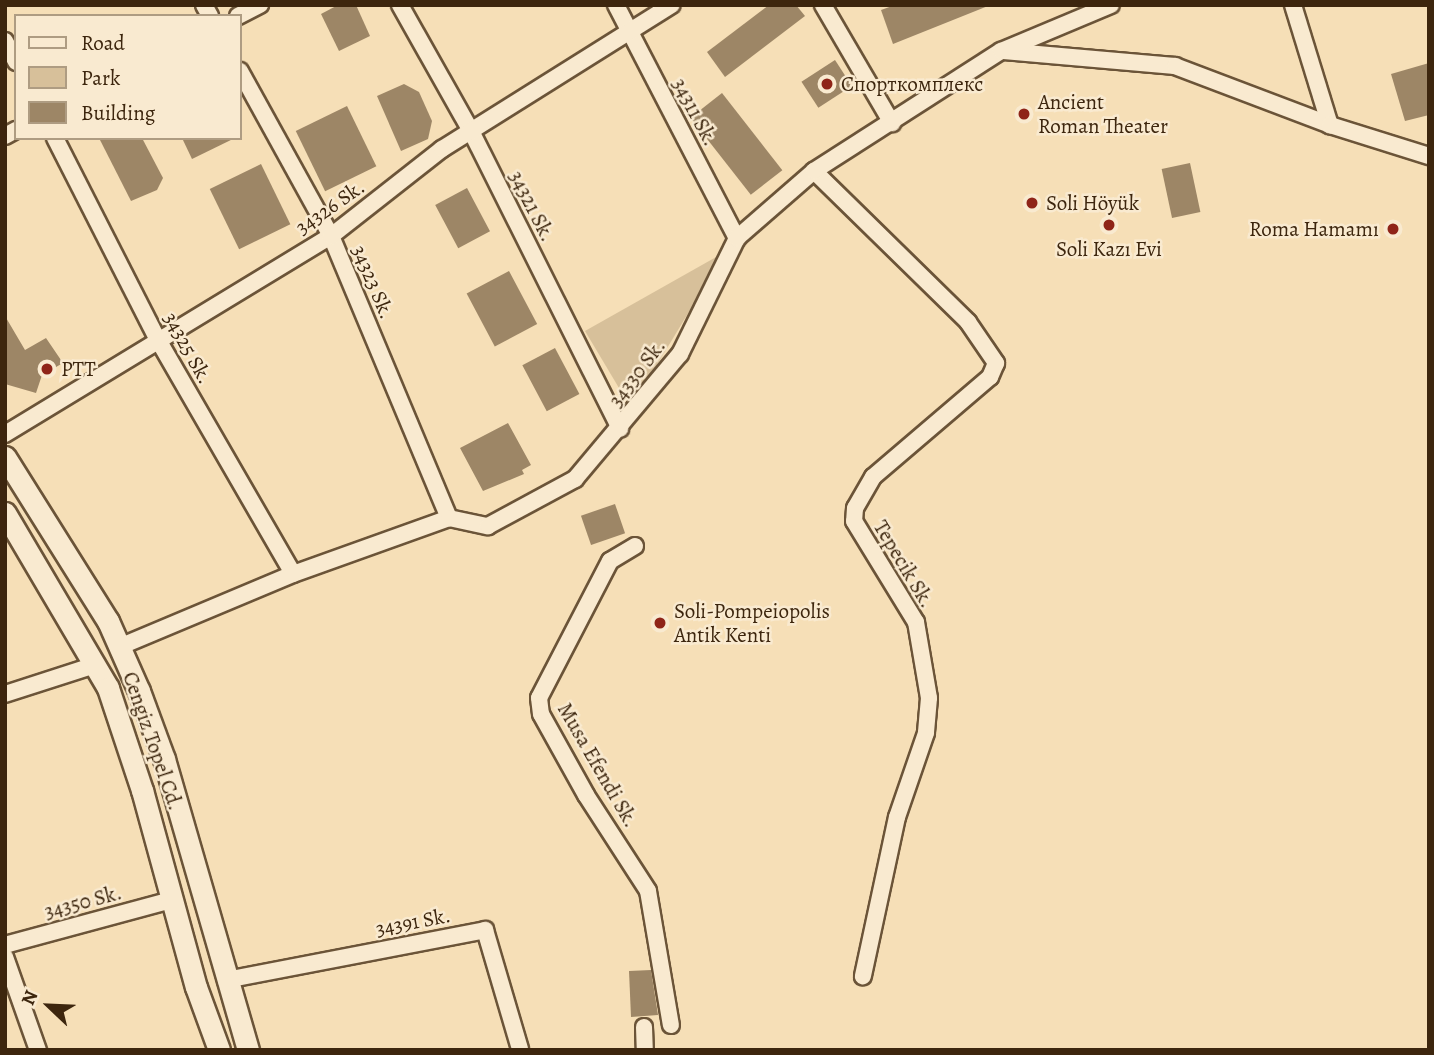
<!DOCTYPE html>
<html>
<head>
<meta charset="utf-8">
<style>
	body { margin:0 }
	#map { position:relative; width:1434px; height:1055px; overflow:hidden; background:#f6dfb7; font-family:Alegreya,serif }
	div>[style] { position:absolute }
	.green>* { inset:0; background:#d7c09a }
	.building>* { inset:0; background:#9d8666; transform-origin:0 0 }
	.roads { filter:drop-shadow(2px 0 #6b5438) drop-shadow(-2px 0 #6b5438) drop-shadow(0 2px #6b5438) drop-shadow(0 -2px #6b5438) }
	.minor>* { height:16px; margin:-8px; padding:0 8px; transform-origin:8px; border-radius:8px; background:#f9ead0 }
	.tertiary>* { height:21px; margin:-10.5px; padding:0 10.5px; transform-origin:10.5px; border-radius:10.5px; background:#f9ead0 }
	.dots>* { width:19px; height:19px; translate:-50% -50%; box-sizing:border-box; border:4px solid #f9ead0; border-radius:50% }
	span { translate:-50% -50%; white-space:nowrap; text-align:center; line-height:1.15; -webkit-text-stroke:5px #f9ead0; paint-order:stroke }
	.poi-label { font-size:21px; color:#3d260e }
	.left { translate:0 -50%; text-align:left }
	.right { translate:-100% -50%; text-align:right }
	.street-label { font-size:21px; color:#3d260e }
	.frame { position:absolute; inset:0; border:7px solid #3d260e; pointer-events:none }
	.legend { position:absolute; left:14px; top:14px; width:228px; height:126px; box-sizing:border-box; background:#f9ead0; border:2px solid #ae9c82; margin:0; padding:9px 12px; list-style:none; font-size:21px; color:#3d260e }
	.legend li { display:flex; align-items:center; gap:14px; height:35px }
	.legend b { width:35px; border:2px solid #ae9c82 }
	.north { position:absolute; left:14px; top:971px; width:70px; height:70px; -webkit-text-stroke:5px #f9ead0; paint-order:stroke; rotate:293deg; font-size:19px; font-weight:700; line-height:28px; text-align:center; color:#3d260e }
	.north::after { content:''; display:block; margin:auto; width:24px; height:32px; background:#3d260e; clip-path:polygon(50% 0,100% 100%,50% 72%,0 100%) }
</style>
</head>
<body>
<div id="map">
	<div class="green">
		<i style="clip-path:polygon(725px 252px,640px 393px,619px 388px,585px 331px)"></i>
	</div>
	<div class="building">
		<i style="clip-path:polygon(338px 5px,356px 5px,370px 36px,339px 51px,321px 14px)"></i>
		<i style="clip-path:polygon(769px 5px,796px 5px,805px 16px,725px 77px,707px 52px)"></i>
		<i style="clip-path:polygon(895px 5px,987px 5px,988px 6px,893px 44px,881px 10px)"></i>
		<i style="left:835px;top:60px;width:31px;height:40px;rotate:57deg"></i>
		<i style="clip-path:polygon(1429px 63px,1429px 115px,1405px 121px,1391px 74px)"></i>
		<i style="clip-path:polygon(404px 84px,419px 92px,432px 121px,428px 139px,401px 151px,377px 96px)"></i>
		<i style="left:722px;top:93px;width:98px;height:40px;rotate:52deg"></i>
		<i style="left:347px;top:106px;width:67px;height:57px;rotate:64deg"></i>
		<i style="clip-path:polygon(99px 138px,142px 138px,163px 178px,157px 190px,131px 201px)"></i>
		<i style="clip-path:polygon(182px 138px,235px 138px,192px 159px)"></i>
		<i style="left:1190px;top:163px;width:50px;height:29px;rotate:78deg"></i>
		<i style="left:261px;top:164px;width:67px;height:57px;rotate:64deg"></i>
		<i style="left:467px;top:188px;width:49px;height:36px;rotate:62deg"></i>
		<i style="left:509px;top:271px;width:60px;height:48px;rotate:62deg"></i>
		<i style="clip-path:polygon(5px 316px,25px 350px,46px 338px,63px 363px,42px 375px,36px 393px,5px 384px)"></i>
		<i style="left:555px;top:348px;width:52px;height:37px;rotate:62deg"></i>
		<i style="clip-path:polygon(508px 423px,531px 465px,522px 470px,524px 474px,483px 491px,460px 448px)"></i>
		<i style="left:615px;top:504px;width:31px;height:36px;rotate:71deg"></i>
		<i style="clip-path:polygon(651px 970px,658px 1015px,631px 1017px,629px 971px)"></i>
	</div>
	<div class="roads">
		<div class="minor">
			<i style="left:204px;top:5px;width:13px;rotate:61deg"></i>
			<i style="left:400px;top:5px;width:145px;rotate:60.6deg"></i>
			<i style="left:471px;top:131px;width:333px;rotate:63.4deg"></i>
			<i style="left:616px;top:5px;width:263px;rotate:62.6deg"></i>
			<i style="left:823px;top:5px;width:137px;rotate:59.7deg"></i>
			<i style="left:1293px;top:5px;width:126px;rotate:72.9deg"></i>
			<i style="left:238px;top:16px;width:25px;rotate:-27deg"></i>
			<i style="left:5px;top:41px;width:24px;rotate:62deg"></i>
			<i style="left:1003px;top:51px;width:173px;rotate:5deg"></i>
			<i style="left:1175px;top:66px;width:166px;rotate:20.8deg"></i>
			<i style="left:1330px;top:125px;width:104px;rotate:17.4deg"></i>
			<i style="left:240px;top:71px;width:188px;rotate:61.1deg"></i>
			<i style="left:331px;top:236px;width:306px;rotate:67.3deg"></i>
			<i style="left:5px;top:136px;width:13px;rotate:-29deg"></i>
			<i style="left:55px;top:138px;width:225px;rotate:63deg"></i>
			<i style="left:157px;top:338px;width:272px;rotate:60deg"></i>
			<i style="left:814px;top:171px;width:216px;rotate:44.4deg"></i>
			<i style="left:968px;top:322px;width:50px;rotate:55.7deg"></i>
			<i style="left:996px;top:363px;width:15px;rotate:113deg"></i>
			<i style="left:990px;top:377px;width:154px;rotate:139.5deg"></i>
			<i style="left:873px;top:477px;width:36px;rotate:120deg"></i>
			<i style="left:855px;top:508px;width:13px;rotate:94deg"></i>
			<i style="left:854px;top:521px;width:119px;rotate:58.5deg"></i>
			<i style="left:916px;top:622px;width:77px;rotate:80.3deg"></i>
			<i style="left:929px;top:698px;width:35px;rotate:95deg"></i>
			<i style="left:926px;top:733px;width:89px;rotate:109deg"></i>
			<i style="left:897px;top:817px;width:163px;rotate:102.1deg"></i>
			<i style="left:5px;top:434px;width:381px;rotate:-31.3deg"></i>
			<i style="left:331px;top:236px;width:141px;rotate:-38.1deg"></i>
			<i style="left:442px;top:149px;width:271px;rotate:-32.1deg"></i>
			<i style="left:635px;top:546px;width:29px;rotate:149deg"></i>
			<i style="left:610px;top:561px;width:154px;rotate:117.4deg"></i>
			<i style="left:539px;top:698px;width:16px;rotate:83deg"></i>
			<i style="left:541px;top:714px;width:93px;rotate:60.9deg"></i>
			<i style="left:586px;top:795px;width:114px;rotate:57.1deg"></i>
			<i style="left:648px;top:891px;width:136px;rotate:80.3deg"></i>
			<i style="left:119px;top:647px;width:189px;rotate:-22.8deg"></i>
			<i style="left:293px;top:574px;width:166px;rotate:-19.7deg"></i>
			<i style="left:449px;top:518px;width:40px;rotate:12deg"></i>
			<i style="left:488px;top:526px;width:99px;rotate:-28.4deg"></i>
			<i style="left:575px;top:479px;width:163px;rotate:-50deg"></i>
			<i style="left:680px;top:354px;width:129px;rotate:-63.8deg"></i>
			<i style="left:737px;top:238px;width:102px;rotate:-41deg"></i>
			<i style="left:814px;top:171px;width:222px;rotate:-32.7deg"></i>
			<i style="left:1001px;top:51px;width:119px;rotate:-22.7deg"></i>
			<i style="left:5px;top:694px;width:95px;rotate:-17.9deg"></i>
			<i style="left:5px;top:945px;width:173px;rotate:-15.1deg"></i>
			<i style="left:5px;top:957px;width:99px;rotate:70.5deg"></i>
			<i style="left:226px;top:980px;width:264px;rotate:-10.9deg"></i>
			<i style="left:485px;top:930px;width:124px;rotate:73.6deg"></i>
			<i style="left:644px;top:1027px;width:23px;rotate:88deg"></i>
		</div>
		<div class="tertiary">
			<i style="left:5px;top:457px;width:194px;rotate:57.9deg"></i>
			<i style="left:108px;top:621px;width:77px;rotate:66.1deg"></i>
			<i style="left:139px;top:691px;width:72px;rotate:69.8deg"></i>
			<i style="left:164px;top:759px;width:303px;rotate:73.9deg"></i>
			<i style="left:5px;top:513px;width:203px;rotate:59.5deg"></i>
			<i style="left:108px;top:688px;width:108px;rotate:71.6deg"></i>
			<i style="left:142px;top:790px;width:204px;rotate:74.7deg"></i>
			<i style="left:196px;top:987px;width:67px;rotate:69.9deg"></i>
		</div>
	</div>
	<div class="dots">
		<i style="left:827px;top:84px;background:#8f2418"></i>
		<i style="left:1024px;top:114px;background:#8f2418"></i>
		<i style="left:1032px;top:203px;background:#8f2418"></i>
		<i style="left:1109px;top:225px;background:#8f2418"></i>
		<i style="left:1393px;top:229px;background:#8f2418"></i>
		<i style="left:47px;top:369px;background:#8f2418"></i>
		<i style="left:660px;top:623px;background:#8f2418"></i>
	</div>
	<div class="poi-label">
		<span class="left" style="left:841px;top:84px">Спорткомплекс</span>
		<span class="left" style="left:1038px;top:114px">Ancient<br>Roman Theater</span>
		<span class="left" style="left:1046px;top:203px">Soli Höyük</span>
		<span class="right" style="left:1379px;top:229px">Roma Hamamı</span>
		<span style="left:1109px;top:249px">Soli Kazı Evi</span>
		<span class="left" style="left:61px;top:369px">PTT</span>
		<span class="left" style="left:674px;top:623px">Soli-Pompeiopolis<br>Antik Kenti</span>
	</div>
	<div class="street-label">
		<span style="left:695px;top:112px;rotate:62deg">34311 Sk.</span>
		<span style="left:532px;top:206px;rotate:63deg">34321 Sk.</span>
		<span style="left:330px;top:207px;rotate:-35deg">34326 Sk.</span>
		<span style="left:373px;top:282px;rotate:67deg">34323 Sk.</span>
		<span style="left:188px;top:348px;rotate:61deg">34325 Sk.</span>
		<span style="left:637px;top:373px;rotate:-53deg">34330 Sk.</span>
		<span style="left:904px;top:564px;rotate:59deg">Tepecik Sk.</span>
		<span style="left:153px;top:741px;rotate:71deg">Cengiz Topel Cd.</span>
		<span style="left:598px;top:765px;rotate:60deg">Musa Efendi Sk.</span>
		<span style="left:83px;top:902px;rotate:-15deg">34350 Sk.</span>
		<span style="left:413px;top:922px;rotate:-11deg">34391 Sk.</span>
	</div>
	<div class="frame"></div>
	<ul class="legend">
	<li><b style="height:9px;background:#f9ead0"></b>Road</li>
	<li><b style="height:19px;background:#d7c09a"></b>Park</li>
	<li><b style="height:19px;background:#9d8666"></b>Building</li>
	</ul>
	<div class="north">N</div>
</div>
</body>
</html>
